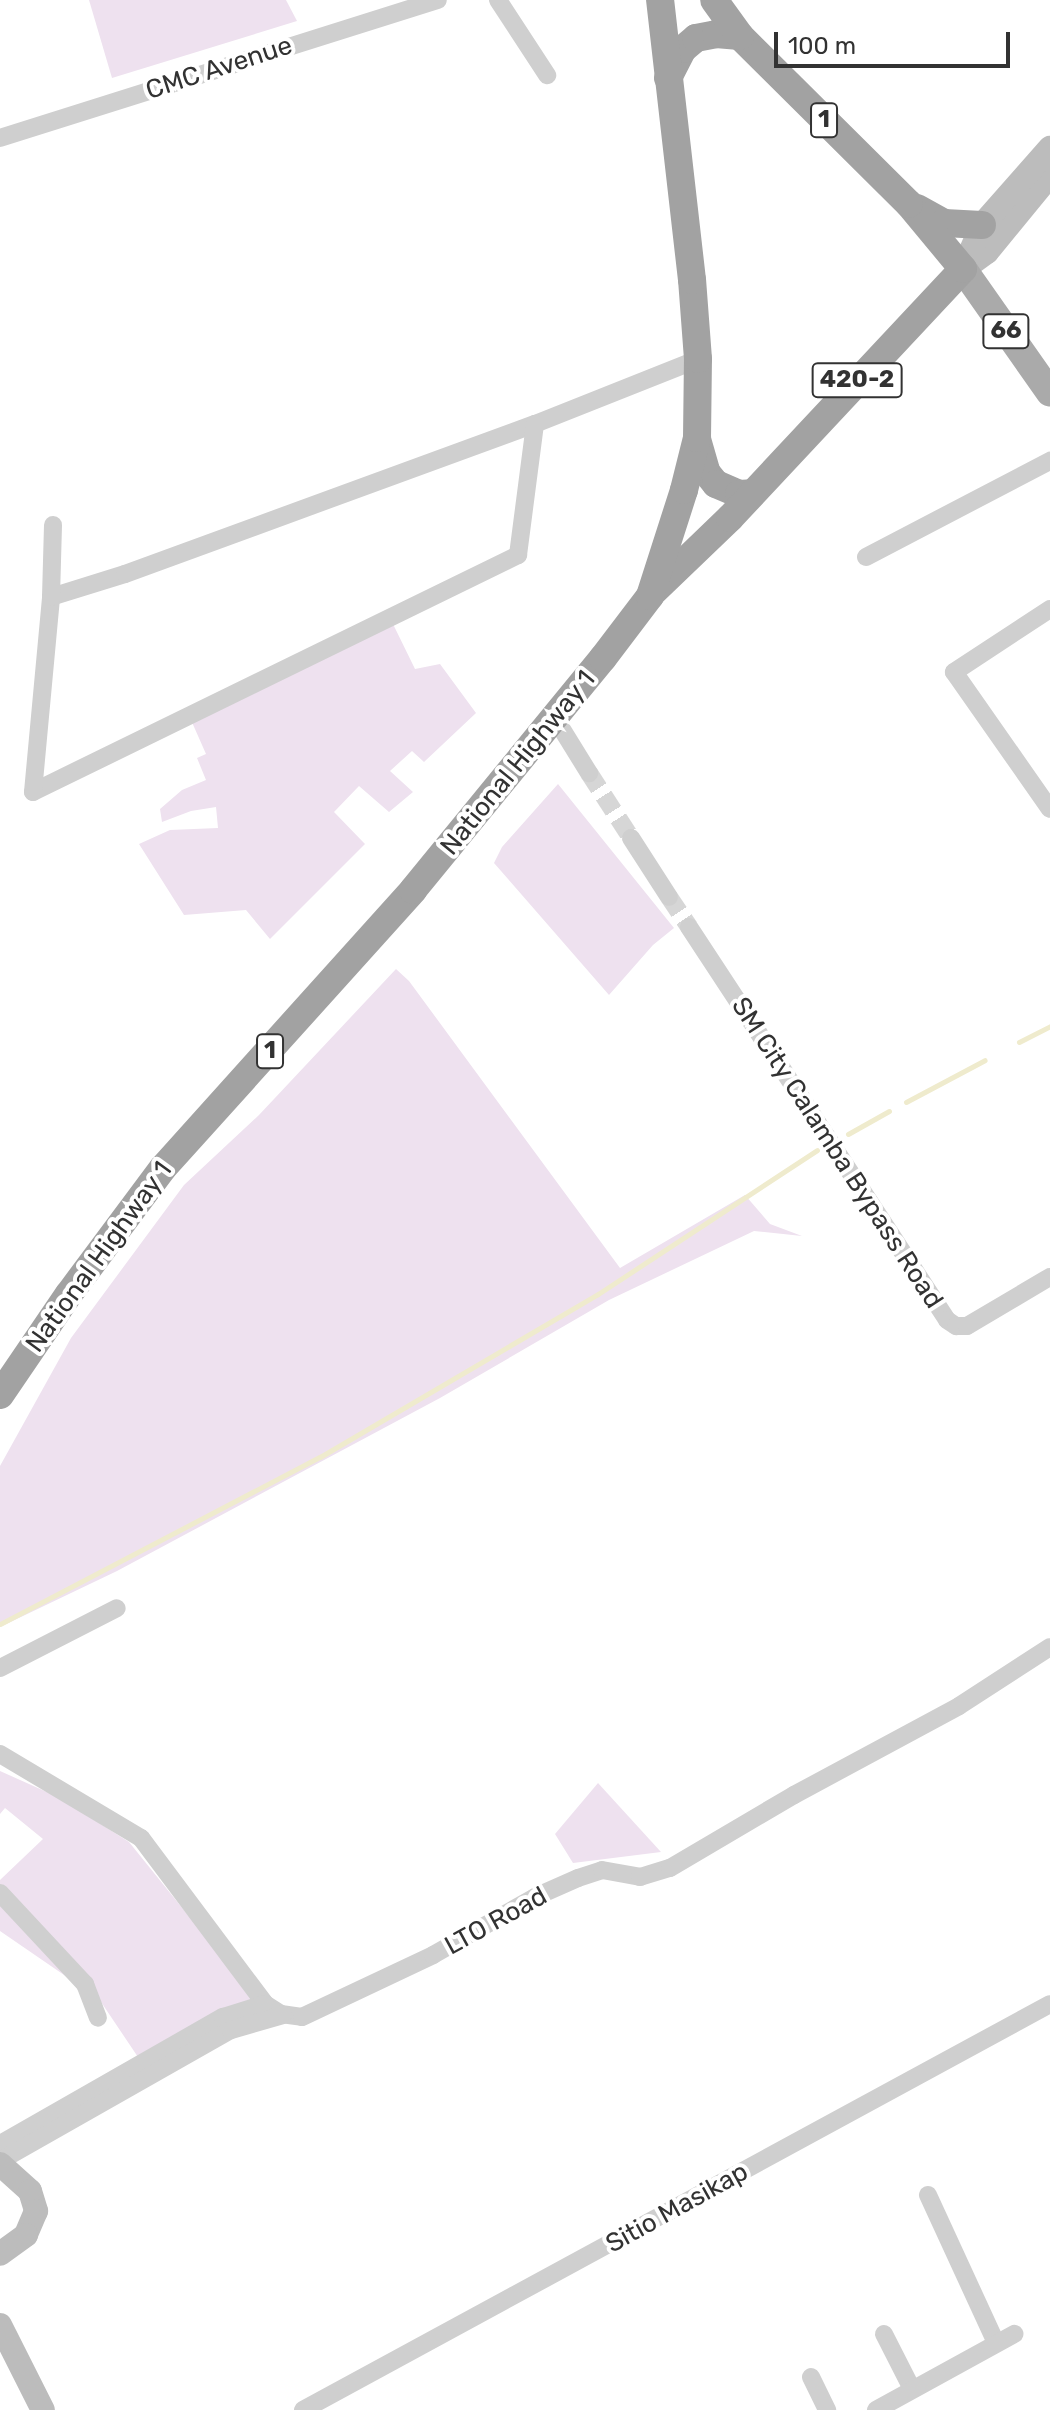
<!DOCTYPE html>
<html>
<head>
<meta charset="utf-8">
<style>
	body { margin:0 }
	#map { position:relative; width:1050px; height:2410px; overflow:hidden; background:#fff; font-family:Rubik,sans-serif }
	div>[style] { position:absolute }
	.green>* { inset:0; background:#eee1ef }
	.stream>* { height:5px; margin:-2.5px; padding:0 2.5px; transform-origin:2.5px; border-radius:2.5px; background:#efebcd }
	.minor-tunnel>* { height:18px; margin-top:-9px; transform-origin:0; background:repeating-linear-gradient(90deg,#d6d6d6 0 18px,transparent 0 27px) }
	.minor>* { height:18px; margin:-9px; padding:0 9px; transform-origin:9px; border-radius:9px; background:#cfcfcf }
	.secondary>* { height:24px; margin:-12px; padding:0 12px; transform-origin:12px; border-radius:12px; background:#bcbcbc }
	.primary>* { height:28px; margin:-14px; padding:0 14px; transform-origin:14px; border-radius:14px; background:#aaa }
	.trunk>* { height:28px; margin:-14px; padding:0 14px; transform-origin:14px; border-radius:14px; background:#a2a2a2 }
	span { translate:-50% -50%; white-space:nowrap; text-align:center; line-height:1.15; -webkit-text-stroke:8px #fff; paint-order:stroke }
	.shield-label span { padding:2px 6px; background:#fff; border:2px solid; border-radius:6px; -webkit-text-stroke-width:0 }
	.shield-label { font-size:24px; color:#323232; font-weight:700 }
	.street-label { font-size:26px; color:#323232 }
	.scale { position:absolute; left:774px; top:32px; width:236px; height:36px; box-sizing:border-box; border:4px solid #323232; border-top:0; padding-left:10px; font-size:24px; line-height:28px; white-space:nowrap; color:#323232; -webkit-text-stroke:6px #fff; paint-order:stroke }
</style>
</head>
<body>
<div id="map">
	<div class="green">
		<i style="clip-path:polygon(89px 0,286px 0,297px 21px,112px 78px)"></i>
		<i style="clip-path:polygon(392px 622px,415px 669px,440px 664px,476px 713px,424px 762px,412px 751px,390px 771px,413px 792px,389px 812px,359px 786px,334px 812px,365px 844px,270px 939px,246px 910px,184px 915px,139px 844px,170px 830px,218px 828px,216px 807px,191px 811px,162px 822px,160px 809px,182px 790px,206px 780px,197px 758px,206px 754px,191px 720px)"></i>
		<i style="clip-path:polygon(558px 784px,674px 928px,653px 945px,609px 995px,494px 863px,502px 847px)"></i>
		<i style="clip-path:polygon(396px 969px,409px 981px,620px 1268px,745px 1195px,770px 1224px,802px 1236px,754px 1231px,609px 1300px,440px 1398px,117px 1571px,0 1627px,0 1466px,71px 1338px,184px 1185px,259px 1115px)"></i>
		<i style="clip-path:polygon(0 1771px,58px 1797px,129px 1842px,270px 2017px,144px 2066px,99px 1999px,0 1931px,0 1880px,43px 1839px,5px 1808px,0 1814px)"></i>
		<i style="clip-path:polygon(598px 1783px,661px 1852px,573px 1863px,555px 1834px)"></i>
	</div>
	<div class="stream">
		<i style="left:1019px;top:1042px;width:35px;rotate:-27deg"></i>
		<i style="left:906px;top:1102px;width:89px;rotate:-28deg"></i>
		<i style="left:848px;top:1134px;width:47px;rotate:-29.3deg"></i>
		<i style="left:0;top:1624px;width:361px;rotate:-27.6deg"></i>
		<i style="left:320px;top:1457px;width:322px;rotate:-30.4deg"></i>
		<i style="left:598px;top:1294px;width:262px;rotate:-33.3deg"></i>
	</div>
	<div class="minor-tunnel">
		<i style="left:589px;top:773px;width:77px;rotate:57.1deg"></i>
		<i style="left:669px;top:897px;width:36px;rotate:56deg"></i>
	</div>
	<div class="minor">
		<i style="left:498px;top:0;width:90px;rotate:56.8deg"></i>
		<i style="left:0;top:138px;width:459px;rotate:-17.5deg"></i>
		<i style="left:866px;top:557px;width:208px;rotate:-27.6deg"></i>
		<i style="left:51px;top:597px;width:77px;rotate:-17.3deg"></i>
		<i style="left:125px;top:574px;width:437px;rotate:-20.1deg"></i>
		<i style="left:535px;top:424px;width:175px;rotate:-21.7deg"></i>
		<i style="left:1050px;top:609px;width:115px;rotate:146.7deg"></i>
		<i style="left:954px;top:672px;width:167px;rotate:55deg"></i>
		<i style="left:555px;top:718px;width:65px;rotate:58.3deg"></i>
		<i style="left:33px;top:792px;width:540px;rotate:-26.04deg"></i>
		<i style="left:518px;top:555px;width:132px;rotate:-82.6deg"></i>
		<i style="left:33px;top:792px;width:196px;rotate:-84.7deg"></i>
		<i style="left:51px;top:597px;width:72px;rotate:-88.4deg"></i>
		<i style="left:631px;top:838px;width:70px;rotate:57.2deg"></i>
		<i style="left:689px;top:927px;width:470px;rotate:56.7deg"></i>
		<i style="left:947px;top:1320px;width:11px;rotate:34deg"></i>
		<i style="left:956px;top:1326px;width:11px"></i>
		<i style="left:967px;top:1326px;width:96px;rotate:-30.6deg"></i>
		<i style="left:0;top:1668px;width:131px;rotate:-27.1deg"></i>
		<i style="left:0;top:1754px;width:164px;rotate:30.8deg"></i>
		<i style="left:141px;top:1838px;width:207px;rotate:53.2deg"></i>
		<i style="left:265px;top:2004px;width:19px;rotate:32deg"></i>
		<i style="left:281px;top:2014px;width:21px;rotate:8deg"></i>
		<i style="left:302px;top:2017px;width:145px;rotate:-25.3deg"></i>
		<i style="left:433px;top:1955px;width:117px;rotate:-29.6deg"></i>
		<i style="left:535px;top:1897px;width:47px;rotate:-23.8deg"></i>
		<i style="left:578px;top:1878px;width:25px;rotate:-18deg"></i>
		<i style="left:602px;top:1870px;width:39px;rotate:10deg"></i>
		<i style="left:640px;top:1877px;width:31px;rotate:-17deg"></i>
		<i style="left:670px;top:1868px;width:144px;rotate:-30.5deg"></i>
		<i style="left:794px;top:1795px;width:187px;rotate:-28.3deg"></i>
		<i style="left:959px;top:1706px;width:108px;rotate:-33deg"></i>
		<i style="left:0;top:1893px;width:125px;rotate:47deg"></i>
		<i style="left:85px;top:1984px;width:36px;rotate:69deg"></i>
		<i style="left:0;top:2144px;width:257px;rotate:-29.7deg"></i>
		<i style="left:223px;top:2017px;width:44px;rotate:-17.2deg"></i>
		<i style="left:0;top:2161px;width:266px;rotate:-29.6deg"></i>
		<i style="left:231px;top:2030px;width:54px;rotate:-16.1deg"></i>
		<i style="left:928px;top:2195px;width:163px;rotate:65.3deg"></i>
		<i style="left:884px;top:2334px;width:62px;rotate:63deg"></i>
		<i style="left:811px;top:2377px;width:37px;rotate:64deg"></i>
		<i style="left:303px;top:2410px;width:850px;rotate:-28.52deg"></i>
		<i style="left:876px;top:2410px;width:158px;rotate:-28.8deg"></i>
	</div>
	<div class="secondary">
		<i style="left:965px;top:268px;width:27px;rotate:-36deg"></i>
		<i style="left:987px;top:252px;width:99px;rotate:-50.7deg"></i>
		<i style="left:963px;top:269px;width:48px;rotate:-66.6deg"></i>
		<i style="left:982px;top:225px;width:103px;rotate:-48.6deg"></i>
		<i style="left:0;top:2164px;width:40px;rotate:42deg"></i>
		<i style="left:30px;top:2191px;width:21px;rotate:73deg"></i>
		<i style="left:36px;top:2211px;width:26px;rotate:113deg"></i>
		<i style="left:26px;top:2235px;width:32px;rotate:144deg"></i>
		<i style="left:0;top:2325px;width:95px;rotate:63.2deg"></i>
	</div>
	<div class="primary">
		<i style="left:963px;top:269px;width:151px;rotate:54.9deg"></i>
	</div>
	<div class="trunk">
		<i style="left:668px;top:78px;width:33px;rotate:-63deg"></i>
		<i style="left:683px;top:49px;width:17px;rotate:-40deg"></i>
		<i style="left:696px;top:38px;width:20px;rotate:-11deg"></i>
		<i style="left:716px;top:34px;width:24px;rotate:5deg"></i>
		<i style="left:917px;top:208px;width:31px;rotate:29deg"></i>
		<i style="left:944px;top:223px;width:38px;rotate:3deg"></i>
		<i style="left:697px;top:439px;width:35px;rotate:74deg"></i>
		<i style="left:707px;top:473px;width:14px;rotate:51deg"></i>
		<i style="left:716px;top:484px;width:25px;rotate:23deg"></i>
		<i style="left:739px;top:494px;width:13px;rotate:-4deg"></i>
		<i style="left:653px;top:592px;width:107px;rotate:-43.9deg"></i>
		<i style="left:730px;top:518px;width:341px;rotate:-46.9deg"></i>
		<i style="left:963px;top:269px;width:85px;rotate:-129.7deg"></i>
		<i style="left:909px;top:204px;width:238px;rotate:-135.2deg"></i>
		<i style="left:740px;top:36px;width:44px;rotate:-125.8deg"></i>
		<i style="left:0;top:1395px;width:122px;rotate:-55.7deg"></i>
		<i style="left:69px;top:1294px;width:157px;rotate:-53.3deg"></i>
		<i style="left:163px;top:1168px;width:374px;rotate:-48deg"></i>
		<i style="left:413px;top:890px;width:300px;rotate:-50.7deg"></i>
		<i style="left:603px;top:658px;width:78px;rotate:-52.8deg"></i>
		<i style="left:650px;top:596px;width:111px;rotate:-72.2deg"></i>
		<i style="left:684px;top:490px;width:54px;rotate:-76deg"></i>
		<i style="left:697px;top:438px;width:79px;rotate:-89.3deg"></i>
		<i style="left:698px;top:359px;width:79px;rotate:-94.3deg"></i>
		<i style="left:692px;top:280px;width:282px;rotate:-96.5deg"></i>
	</div>
	<div class="shield-label">
		<span style="left:824px;top:120px">1</span>
		<span style="left:1006px;top:331px">66</span>
		<span style="left:857px;top:380px">420-2</span>
		<span style="left:270px;top:1051px">1</span>
	</div>
	<div class="street-label">
		<span style="left:219px;top:68px;rotate:-18deg">CMC Avenue</span>
		<span style="left:518px;top:763px;rotate:-51deg">National Highway 1</span>
		<span style="left:837px;top:1153px;rotate:57deg">SM City Calamba Bypass Road</span>
		<span style="left:99px;top:1257px;rotate:-54deg">National Highway 1</span>
		<span style="left:496px;top:1921px;rotate:-29deg">LTO Road</span>
		<span style="left:677px;top:2208px;rotate:-29deg">Sitio Masikap</span>
	</div>
	<div class="scale">100 m</div>
</div>
</body>
</html>
